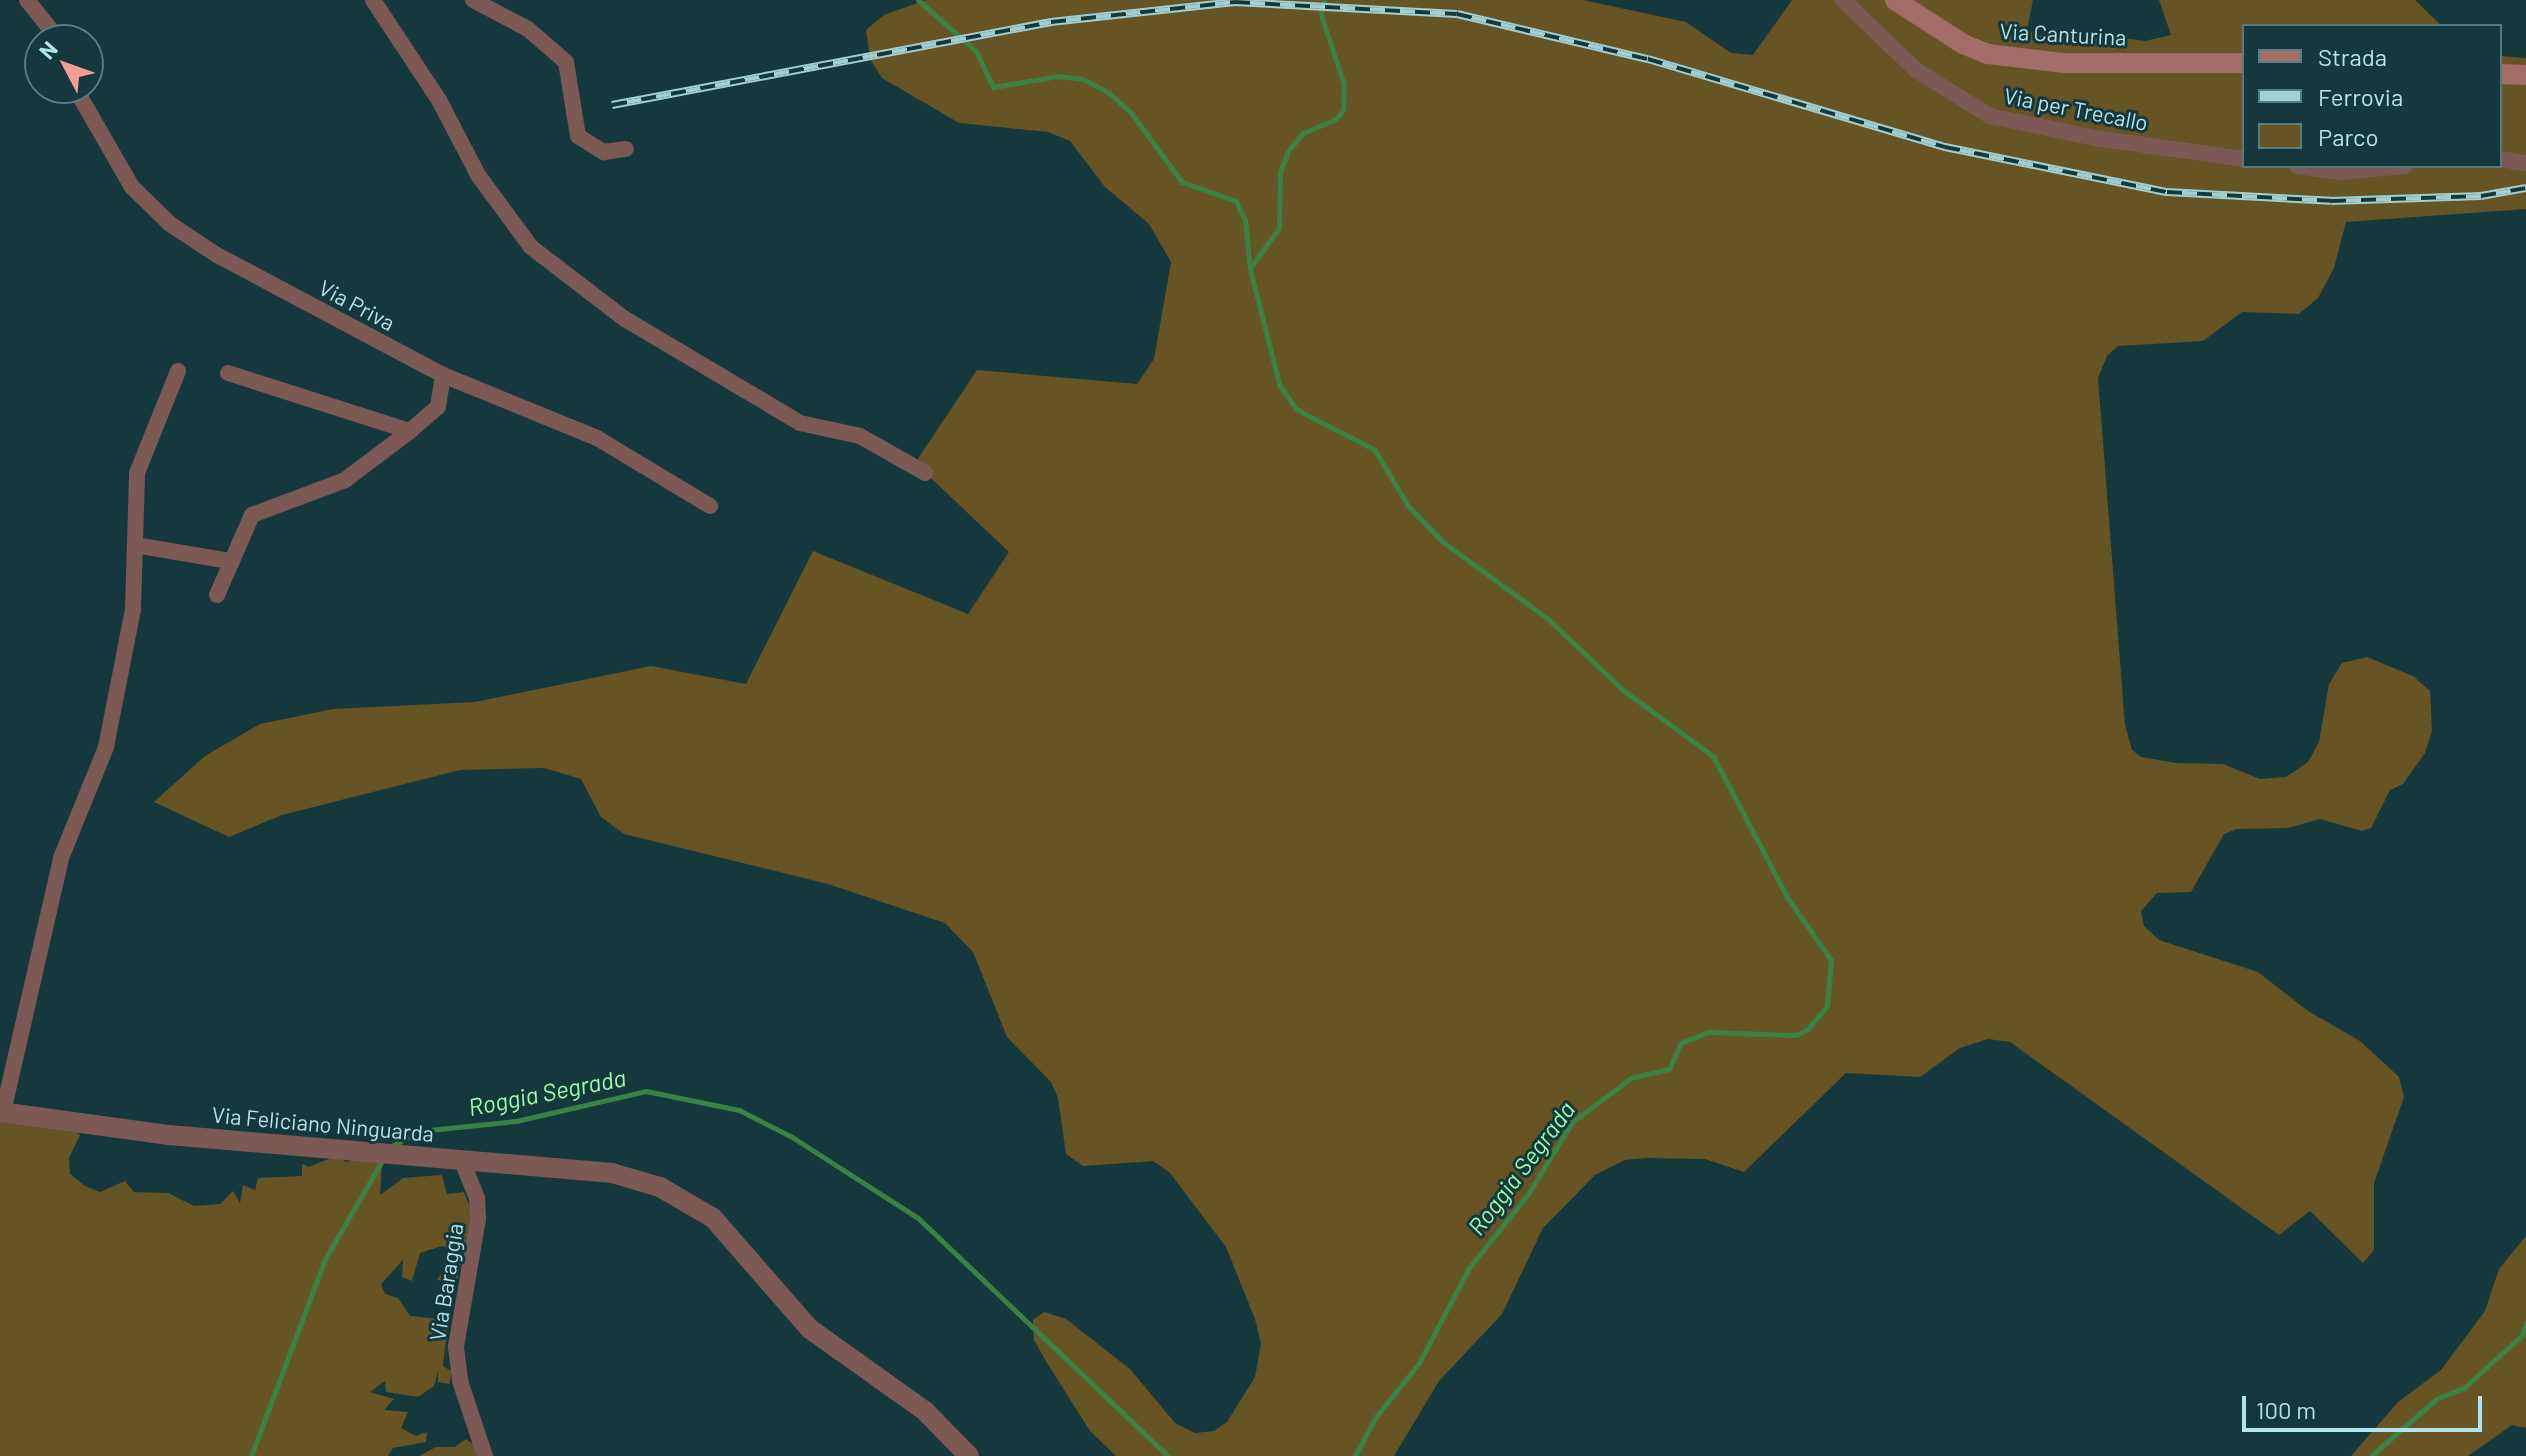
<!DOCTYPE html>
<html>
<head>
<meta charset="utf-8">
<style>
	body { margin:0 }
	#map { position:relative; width:2526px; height:1456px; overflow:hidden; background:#14383c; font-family:Barlow,sans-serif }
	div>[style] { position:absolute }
	.green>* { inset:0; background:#675424 }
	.stream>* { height:5px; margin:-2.5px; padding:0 2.5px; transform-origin:2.5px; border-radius:2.5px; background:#3a8145 }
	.minor>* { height:16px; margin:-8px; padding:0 8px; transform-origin:8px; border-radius:8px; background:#7c5955 }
	.tertiary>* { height:20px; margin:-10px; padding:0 10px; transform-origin:10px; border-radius:10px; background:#7c5955 }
	.secondary>* { height:20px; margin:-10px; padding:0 10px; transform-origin:10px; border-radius:10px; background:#a46e68 }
	.rail>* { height:8px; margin-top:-4px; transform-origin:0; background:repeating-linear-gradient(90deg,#14383c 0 15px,#9fced5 0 30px); box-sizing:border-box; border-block:2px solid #9fced5 }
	span { translate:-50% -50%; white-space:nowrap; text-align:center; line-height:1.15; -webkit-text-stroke:6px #14383c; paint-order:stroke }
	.street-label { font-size:22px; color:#b3e4eb }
	.water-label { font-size:24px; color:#9cfca8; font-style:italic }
	.legend { position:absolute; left:2242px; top:24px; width:260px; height:144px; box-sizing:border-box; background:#14383c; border:2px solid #547d82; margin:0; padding:10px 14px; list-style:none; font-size:24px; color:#b3e4eb }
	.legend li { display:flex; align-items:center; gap:16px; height:40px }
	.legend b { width:40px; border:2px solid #547d82 }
	.north { position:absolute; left:24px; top:24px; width:80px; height:80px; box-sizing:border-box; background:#14383c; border:2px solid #547d82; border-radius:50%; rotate:311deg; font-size:22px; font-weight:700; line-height:32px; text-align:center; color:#b3e4eb }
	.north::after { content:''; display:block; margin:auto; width:28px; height:36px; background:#f59c92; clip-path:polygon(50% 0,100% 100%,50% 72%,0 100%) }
	.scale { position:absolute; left:2242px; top:1396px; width:240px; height:36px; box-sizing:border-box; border:4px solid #b3e4eb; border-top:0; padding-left:10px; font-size:24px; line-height:28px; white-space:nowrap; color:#b3e4eb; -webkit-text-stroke:6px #14383c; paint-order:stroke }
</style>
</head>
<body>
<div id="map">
	<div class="green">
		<i style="clip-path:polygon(926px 0,1583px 0,1686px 22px,1731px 53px,1753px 55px,1792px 0,2033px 0,2027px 30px,2054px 41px,2103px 35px,2145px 41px,2171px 35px,2159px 0,2415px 0,2442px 26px,2244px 26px,2244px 166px,2500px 166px,2500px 56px,2526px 58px,2526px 209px,2346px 222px,2334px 268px,2318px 298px,2299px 314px,2242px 312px,2203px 341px,2118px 346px,2107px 356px,2098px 378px,2125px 725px,2132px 750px,2141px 757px,2176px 763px,2223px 764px,2260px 779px,2286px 777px,2308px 762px,2319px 742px,2329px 684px,2342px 663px,2367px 657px,2413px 676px,2430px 691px,2432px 731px,2425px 753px,2403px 784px,2390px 790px,2371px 828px,2362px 831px,2320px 819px,2288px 828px,2237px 829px,2224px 834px,2191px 892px,2157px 893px,2141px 911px,2144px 926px,2159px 940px,2258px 972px,2308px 1011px,2360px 1041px,2399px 1077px,2404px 1097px,2374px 1183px,2374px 1250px,2363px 1263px,2310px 1211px,2279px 1235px,2010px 1042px,1988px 1039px,1960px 1048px,1920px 1077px,1846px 1073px,1744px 1172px,1705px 1159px,1646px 1158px,1625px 1160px,1595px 1175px,1543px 1228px,1502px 1314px,1439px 1381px,1394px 1456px,1116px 1456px,1090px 1431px,1047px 1363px,1034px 1340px,1033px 1320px,1044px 1312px,1066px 1319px,1130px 1369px,1175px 1423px,1195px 1433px,1214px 1431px,1227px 1422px,1255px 1377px,1261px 1344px,1255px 1319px,1226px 1247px,1170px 1173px,1153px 1161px,1083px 1166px,1066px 1154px,1058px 1098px,1051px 1082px,1007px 1037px,973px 952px,945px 923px,828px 884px,624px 834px,601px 817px,581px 779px,544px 768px,460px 770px,282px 815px,229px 837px,154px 802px,205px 756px,260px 724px,333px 709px,475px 702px,651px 666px,746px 684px,813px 551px,968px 614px,1009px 552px,915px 463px,977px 370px,1137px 384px,1154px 359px,1171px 262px,1149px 224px,1105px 187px,1070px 141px,1048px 132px,959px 123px,882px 78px,870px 59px,866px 30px,884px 15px)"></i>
		<i style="clip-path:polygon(0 1120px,73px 1129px,80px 1135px,69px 1158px,70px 1174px,85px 1186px,100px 1192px,125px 1181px,134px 1192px,168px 1193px,194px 1206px,220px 1204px,233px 1191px,240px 1203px,243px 1185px,255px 1190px,258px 1178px,302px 1176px,302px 1164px,309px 1167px,336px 1156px,346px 1162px,364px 1157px,382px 1165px,380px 1195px,403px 1178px,442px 1175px,447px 1194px,464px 1192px,472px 1212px,455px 1290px,437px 1279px,454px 1261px,452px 1256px,444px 1259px,447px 1248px,442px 1246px,420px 1253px,412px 1281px,402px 1277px,403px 1260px,381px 1284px,385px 1294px,398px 1298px,410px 1316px,438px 1319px,447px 1330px,443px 1366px,451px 1371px,450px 1384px,438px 1382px,438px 1371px,434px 1386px,418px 1397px,386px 1392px,385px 1381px,370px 1392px,394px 1399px,384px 1410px,408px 1412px,401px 1428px,416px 1436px,427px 1432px,426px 1442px,393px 1448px,388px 1456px,0 1456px)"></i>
		<i style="clip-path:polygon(2526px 1236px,2526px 1428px,2512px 1425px,2468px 1456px,2351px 1456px,2398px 1402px,2441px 1370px,2485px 1311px,2499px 1269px)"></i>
		<i style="clip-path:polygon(466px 1439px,490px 1456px,419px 1456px,436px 1447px,455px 1447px)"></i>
	</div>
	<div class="stream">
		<i style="left:918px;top:0;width:77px;rotate:41.3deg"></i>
		<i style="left:976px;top:51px;width:40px;rotate:65deg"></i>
		<i style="left:993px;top:87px;width:66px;rotate:-9.6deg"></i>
		<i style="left:1058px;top:76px;width:25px;rotate:7deg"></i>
		<i style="left:1083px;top:79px;width:30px;rotate:28deg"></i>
		<i style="left:1109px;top:93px;width:31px;rotate:42deg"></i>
		<i style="left:1132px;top:114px;width:84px;rotate:53.7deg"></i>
		<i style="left:1182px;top:182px;width:57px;rotate:19.4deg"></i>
		<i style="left:1236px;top:201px;width:21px;rotate:65deg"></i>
		<i style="left:1245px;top:220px;width:49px;rotate:84.2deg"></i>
		<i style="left:1250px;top:269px;width:119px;rotate:75.8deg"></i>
		<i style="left:1279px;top:384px;width:30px;rotate:56deg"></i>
		<i style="left:1296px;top:409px;width:89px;rotate:27.4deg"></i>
		<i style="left:1375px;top:450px;width:65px;rotate:59.5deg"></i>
		<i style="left:1408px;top:506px;width:50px;rotate:45.8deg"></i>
		<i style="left:1443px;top:542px;width:129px;rotate:36.2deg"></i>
		<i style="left:1547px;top:618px;width:105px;rotate:43.5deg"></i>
		<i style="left:1623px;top:690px;width:112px;rotate:36.3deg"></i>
		<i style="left:1713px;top:756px;width:159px;rotate:62.3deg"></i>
		<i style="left:1787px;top:897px;width:77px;rotate:55.1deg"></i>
		<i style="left:1831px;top:960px;width:46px;rotate:95deg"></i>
		<i style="left:1827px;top:1006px;width:30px;rotate:130deg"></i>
		<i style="left:1808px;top:1029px;width:14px;rotate:155deg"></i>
		<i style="left:1795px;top:1035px;width:87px;rotate:-178deg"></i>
		<i style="left:1708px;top:1032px;width:29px;rotate:158deg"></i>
		<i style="left:1681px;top:1043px;width:29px;rotate:115deg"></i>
		<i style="left:1669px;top:1069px;width:39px;rotate:167deg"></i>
		<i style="left:1631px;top:1078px;width:74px;rotate:143.3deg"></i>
		<i style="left:1572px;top:1122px;width:84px;rotate:121.4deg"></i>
		<i style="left:1528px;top:1194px;width:95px;rotate:128.6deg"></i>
		<i style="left:1469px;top:1268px;width:107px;rotate:117.8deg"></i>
		<i style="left:1419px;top:1363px;width:70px;rotate:128.7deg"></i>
		<i style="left:1375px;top:1418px;width:43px;rotate:117.8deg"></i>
		<i style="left:1250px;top:268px;width:49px;rotate:-54.1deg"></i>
		<i style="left:1279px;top:228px;width:56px;rotate:-89deg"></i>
		<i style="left:1280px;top:172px;width:22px;rotate:-69deg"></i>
		<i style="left:1288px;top:151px;width:23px;rotate:-50deg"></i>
		<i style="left:1303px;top:133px;width:36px;rotate:-23deg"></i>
		<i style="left:1336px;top:119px;width:11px;rotate:-52deg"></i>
		<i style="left:1343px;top:110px;width:26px;rotate:-88deg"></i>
		<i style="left:1344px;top:84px;width:73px;rotate:-108.4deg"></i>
		<i style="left:1321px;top:15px;width:15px;rotate:-79deg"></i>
		<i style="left:390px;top:1147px;width:33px;rotate:-29deg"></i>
		<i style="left:419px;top:1131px;width:98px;rotate:-5.9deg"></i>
		<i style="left:516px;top:1121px;width:133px;rotate:-13deg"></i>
		<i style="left:646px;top:1091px;width:95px;rotate:11.5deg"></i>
		<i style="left:739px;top:1110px;width:59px;rotate:27deg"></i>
		<i style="left:792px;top:1137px;width:150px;rotate:32.7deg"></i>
		<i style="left:918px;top:1218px;width:345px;rotate:43.6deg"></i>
		<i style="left:251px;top:1456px;width:210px;rotate:-69.4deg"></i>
		<i style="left:325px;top:1259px;width:116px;rotate:-59.9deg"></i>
		<i style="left:2371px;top:1456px;width:86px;rotate:-41.2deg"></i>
		<i style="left:2436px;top:1399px;width:31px;rotate:-22deg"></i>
		<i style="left:2465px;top:1387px;width:77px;rotate:-42.4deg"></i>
		<i style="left:2522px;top:1335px;width:13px;rotate:-72deg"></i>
	</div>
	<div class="minor">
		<i style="left:27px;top:0;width:51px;rotate:51.3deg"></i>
		<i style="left:373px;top:0;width:120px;rotate:56.6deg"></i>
		<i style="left:439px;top:100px;width:85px;rotate:62.5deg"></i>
		<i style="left:478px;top:175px;width:89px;rotate:53.6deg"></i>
		<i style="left:531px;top:247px;width:118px;rotate:37.5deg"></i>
		<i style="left:625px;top:319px;width:204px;rotate:30.7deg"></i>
		<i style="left:800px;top:423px;width:61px;rotate:12.2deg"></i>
		<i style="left:860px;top:436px;width:75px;rotate:29.6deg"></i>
		<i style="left:473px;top:0;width:62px;rotate:27.8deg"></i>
		<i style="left:528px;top:29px;width:50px;rotate:41deg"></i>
		<i style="left:566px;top:62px;width:75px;rotate:80.8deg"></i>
		<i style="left:578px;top:136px;width:31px;rotate:32deg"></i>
		<i style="left:604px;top:152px;width:22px;rotate:-8deg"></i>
		<i style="left:1843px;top:0;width:101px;rotate:43.8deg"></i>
		<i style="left:1916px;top:70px;width:87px;rotate:31.9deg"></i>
		<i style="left:1990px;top:116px;width:107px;rotate:11.8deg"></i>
		<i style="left:2095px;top:138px;width:150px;rotate:8deg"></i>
		<i style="left:75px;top:88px;width:114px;rotate:60.1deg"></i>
		<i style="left:132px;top:187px;width:53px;rotate:44.2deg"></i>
		<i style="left:170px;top:224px;width:56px;rotate:33.4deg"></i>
		<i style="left:217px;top:255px;width:256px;rotate:28deg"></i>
		<i style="left:443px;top:375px;width:166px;rotate:22.2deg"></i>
		<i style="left:597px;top:438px;width:132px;rotate:31deg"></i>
		<i style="left:2500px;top:159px;width:26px;rotate:9deg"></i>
		<i style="left:2297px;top:166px;width:44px;rotate:7.8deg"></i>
		<i style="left:2341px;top:172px;width:64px;rotate:-5.4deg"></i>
		<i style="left:228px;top:373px;width:191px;rotate:17.7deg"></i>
		<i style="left:410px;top:431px;width:37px;rotate:-41deg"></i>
		<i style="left:438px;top:407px;width:32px;rotate:-81deg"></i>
		<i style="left:135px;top:545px;width:96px;rotate:9.6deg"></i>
		<i style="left:217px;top:595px;width:87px;rotate:-66.4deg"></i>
		<i style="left:252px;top:515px;width:99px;rotate:-20.6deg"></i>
		<i style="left:345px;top:480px;width:81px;rotate:-37deg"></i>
		<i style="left:3px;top:1112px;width:261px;rotate:-77.1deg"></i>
		<i style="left:61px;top:858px;width:120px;rotate:-67.9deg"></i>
		<i style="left:106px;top:747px;width:140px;rotate:-78.9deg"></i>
		<i style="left:133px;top:610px;width:137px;rotate:-88.3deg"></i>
		<i style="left:137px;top:473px;width:110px;rotate:-68.1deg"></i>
		<i style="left:462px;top:1161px;width:40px;rotate:68deg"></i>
		<i style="left:477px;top:1198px;width:21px;rotate:87deg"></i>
		<i style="left:478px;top:1219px;width:130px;rotate:99.8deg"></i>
		<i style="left:456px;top:1347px;width:34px;rotate:83deg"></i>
		<i style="left:460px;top:1381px;width:79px;rotate:71.6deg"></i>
	</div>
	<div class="tertiary">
		<i style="left:0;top:1112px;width:171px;rotate:7.8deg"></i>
		<i style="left:169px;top:1135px;width:445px;rotate:4.9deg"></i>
		<i style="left:612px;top:1173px;width:50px;rotate:16.3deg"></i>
		<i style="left:660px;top:1187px;width:61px;rotate:30.3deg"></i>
		<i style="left:713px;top:1218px;width:147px;rotate:48.9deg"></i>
		<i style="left:810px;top:1329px;width:141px;rotate:35.5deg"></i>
		<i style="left:925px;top:1411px;width:63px;rotate:45.6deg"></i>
	</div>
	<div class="secondary">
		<i style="left:1895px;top:0;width:81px;rotate:32.9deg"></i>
		<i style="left:1963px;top:44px;width:27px;rotate:22deg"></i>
		<i style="left:1988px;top:54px;width:77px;rotate:6.8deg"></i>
		<i style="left:2064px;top:63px;width:180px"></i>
		<i style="left:2500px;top:74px;width:26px;rotate:2deg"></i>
	</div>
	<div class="rail">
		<i style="left:612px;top:105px;width:447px;rotate:-10.7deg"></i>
		<i style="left:1051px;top:22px;width:185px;rotate:-6.2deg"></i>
		<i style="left:1235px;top:2px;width:222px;rotate:3.1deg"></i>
		<i style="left:1457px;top:14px;width:196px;rotate:13.3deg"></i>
		<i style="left:1648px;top:59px;width:310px;rotate:16.5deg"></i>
		<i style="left:1945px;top:147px;width:227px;rotate:11.5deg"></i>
		<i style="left:2167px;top:192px;width:164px;rotate:3.1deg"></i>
		<i style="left:2331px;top:201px;width:150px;rotate:-1.9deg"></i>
		<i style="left:2481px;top:196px;width:46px;rotate:-10.1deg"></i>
	</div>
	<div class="street-label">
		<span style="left:2063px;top:34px;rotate:3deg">Via Canturina</span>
		<span style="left:2076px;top:109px;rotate:11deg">Via per Trecallo</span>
		<span style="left:357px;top:305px;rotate:28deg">Via Priva</span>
		<span style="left:323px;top:1124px;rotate:5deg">Via Feliciano Ninguarda</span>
		<span style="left:446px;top:1282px;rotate:-81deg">Via Baraggia</span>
	</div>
	<div class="water-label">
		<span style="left:547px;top:1092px;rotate:-11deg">Roggia Segrada</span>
		<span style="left:1521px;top:1168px;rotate:-53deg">Roggia Segrada</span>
	</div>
	<ul class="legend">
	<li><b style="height:10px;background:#a46e68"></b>Strada</li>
	<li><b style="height:10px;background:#9fced5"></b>Ferrovia</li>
	<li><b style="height:22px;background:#675424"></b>Parco</li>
	</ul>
	<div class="north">N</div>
	<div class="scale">100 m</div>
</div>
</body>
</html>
